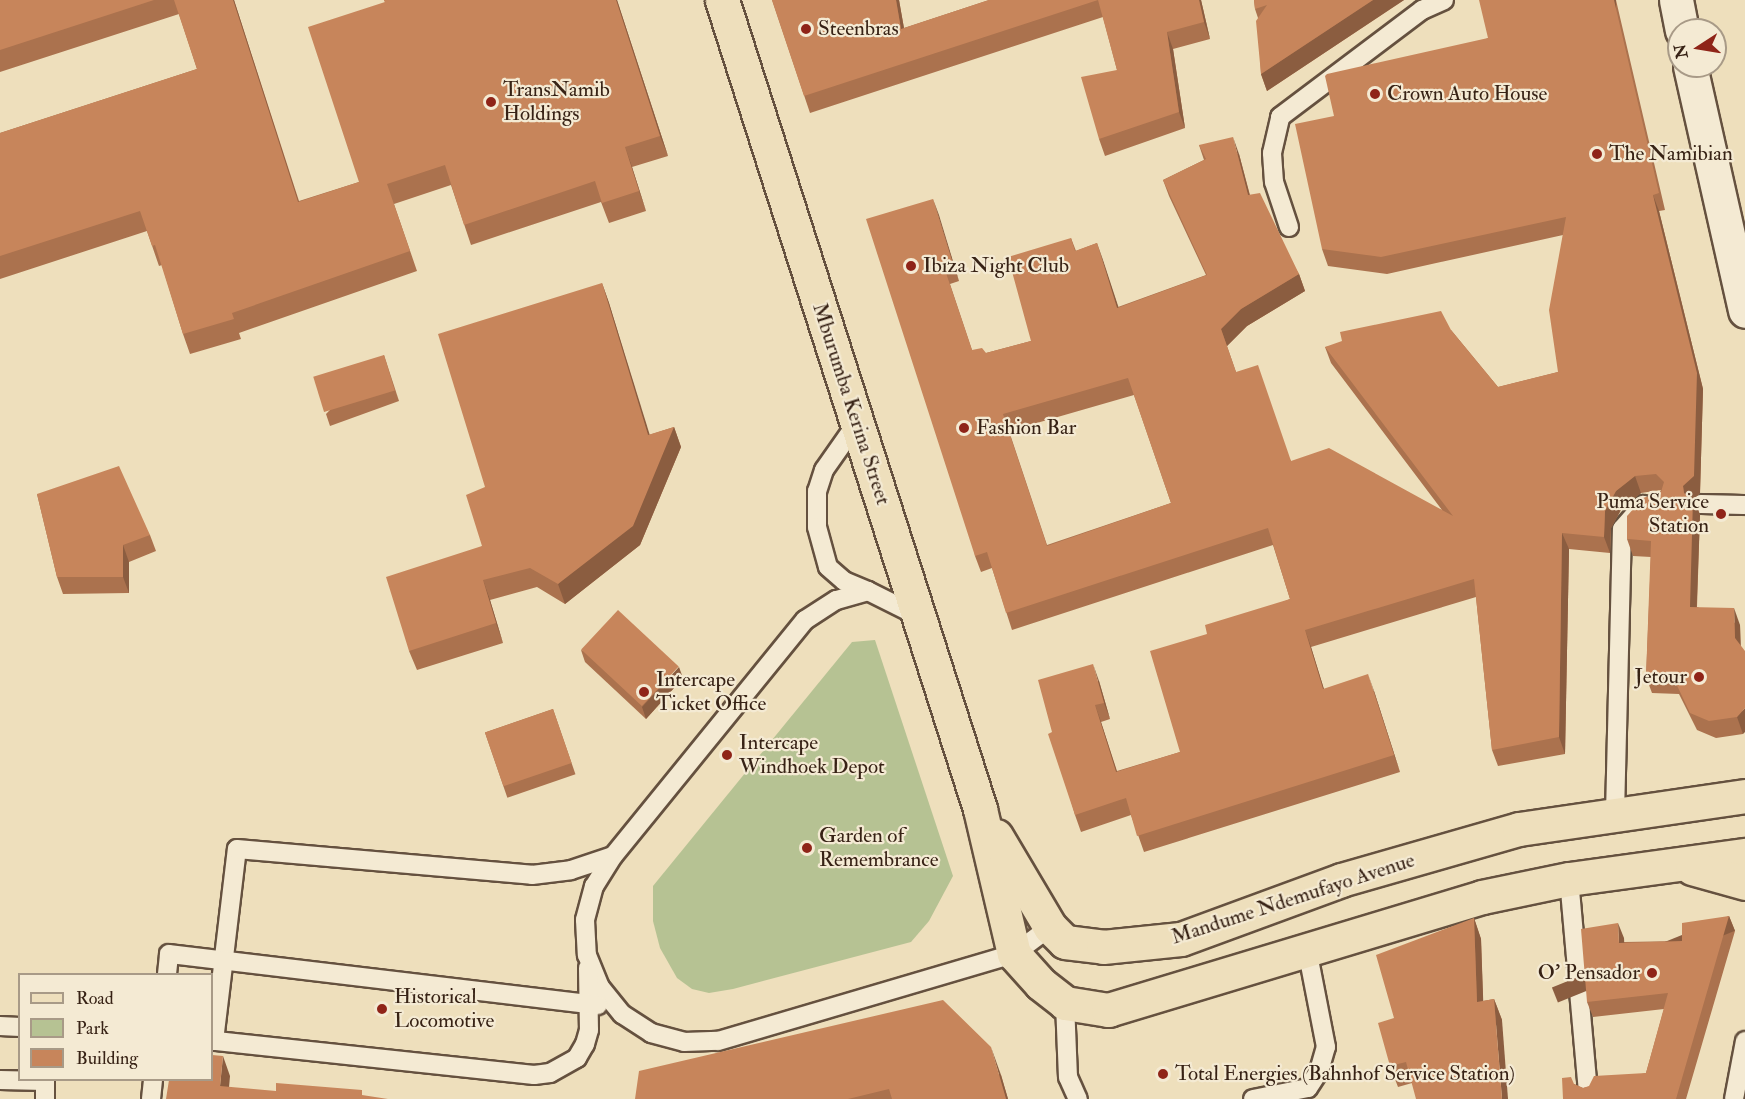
<!DOCTYPE html>
<html>
<head>
<meta charset="utf-8">
<style>
	body { margin:0 }
	#map { position:relative; width:1745px; height:1099px; overflow:hidden; background:#eedfbc; font-family:"IM FELL Double Pica",serif }
	div>[style] { position:absolute }
	.green>* { inset:0; background:#b6c293 }
	.roads { filter:drop-shadow(2px 0 #65513f) drop-shadow(-2px 0 #65513f) drop-shadow(0 2px #65513f) drop-shadow(0 -2px #65513f) }
	.lane>* { height:18px; margin:-9px; padding:0 9px; transform-origin:9px; border-radius:9px; background:#f4ead3 }
	.secondary>* { height:33px; margin:-16.5px; padding:0 16.5px; transform-origin:16.5px; border-radius:16.5px; background:#f4ead3 }
	.primary>* { height:33px; margin:-16.5px; padding:0 16.5px; transform-origin:16.5px; border-radius:16.5px; background:#eedfbc }
	.wall>* { inset:0; background:#ab724e; transform-origin:0 0 }
	.shaded-wall>* { inset:0; background:#8b5d40; transform-origin:0 0 }
	.building>* { inset:0; background:#c7855b; transform-origin:0 0 }
	.dots>* { width:16px; height:16px; translate:-50% -50%; box-sizing:border-box; border:3px solid #f4ead3; border-radius:50% }
	span { translate:-50% -50%; white-space:nowrap; text-align:center; line-height:1.15; -webkit-text-stroke:4.5px #f4ead3; paint-order:stroke }
	.poi-label { font-size:21px; color:#372215 }
	.left { translate:0 -50%; text-align:left }
	.right { translate:-100% -50%; text-align:right }
	.street-label { font-size:21px; color:#372215 }
	.legend { position:absolute; left:18px; top:973px; width:195px; height:108px; box-sizing:border-box; background:#f4ead3; border:2px solid #a89a87; margin:0; padding:8px 10px; list-style:none; font-size:18px; color:#372215 }
	.legend li { display:flex; align-items:center; gap:12px; height:30px }
	.legend b { width:30px; border:2px solid #a89a87 }
	.north { position:absolute; left:1667px; top:18px; width:60px; height:60px; box-sizing:border-box; background:#f4ead3; border:2px solid #a89a87; border-radius:50%; rotate:258deg; font-size:16px; font-weight:700; line-height:24px; text-align:center; color:#372215 }
	.north::after { content:''; display:block; margin:auto; width:21px; height:27px; background:#8f2418; clip-path:polygon(50% 0,100% 100%,50% 72%,0 100%) }
</style>
</head>
<body>
<div id="map">
	<div class="green">
		<i style="clip-path:polygon(875px 640px,953px 876px,929px 921px,911px 942px,733px 989px,709px 993px,692px 989px,677px 978px,660px 948px,653px 921px,653px 886px,852px 642px)"></i>
	</div>
	<div class="roads">
		<div class="lane">
			<i style="left:1289px;top:227px;width:47px;rotate:-108.4deg"></i>
			<i style="left:1274px;top:182px;width:29px;rotate:-94deg"></i>
			<i style="left:1272px;top:153px;width:37px;rotate:-77deg"></i>
			<i style="left:1280px;top:117px;width:178px;rotate:-37deg"></i>
			<i style="left:1422px;top:10px;width:24px;rotate:-24deg"></i>
			<i style="left:857px;top:423px;width:57px;rotate:125.1deg"></i>
			<i style="left:824px;top:470px;width:22px;rotate:108deg"></i>
			<i style="left:817px;top:491px;width:36px;rotate:90deg"></i>
			<i style="left:817px;top:527px;width:41px;rotate:74.6deg"></i>
			<i style="left:828px;top:567px;width:21px;rotate:41deg"></i>
			<i style="left:844px;top:581px;width:26px;rotate:23deg"></i>
			<i style="left:1700px;top:504px;width:45px;rotate:1.3deg"></i>
			<i style="left:918px;top:616px;width:56px;rotate:-153.4deg"></i>
			<i style="left:868px;top:591px;width:33px;rotate:164deg"></i>
			<i style="left:836px;top:600px;width:37px;rotate:147deg"></i>
			<i style="left:805px;top:620px;width:304px;rotate:129.1deg"></i>
			<i style="left:613px;top:856px;width:36px;rotate:122deg"></i>
			<i style="left:594px;top:886px;width:35px;rotate:105deg"></i>
			<i style="left:585px;top:920px;width:35px;rotate:87deg"></i>
			<i style="left:587px;top:955px;width:35px;rotate:68deg"></i>
			<i style="left:600px;top:987px;width:35px;rotate:51deg"></i>
			<i style="left:622px;top:1014px;width:35px;rotate:33deg"></i>
			<i style="left:651px;top:1033px;width:34px;rotate:15deg"></i>
			<i style="left:684px;top:1042px;width:34px;rotate:-2deg"></i>
			<i style="left:718px;top:1041px;width:309px;rotate:-16.4deg"></i>
			<i style="left:1014px;top:954px;width:45px;rotate:-36.9deg"></i>
			<i style="left:1615px;top:814px;width:285px;rotate:-88.6deg"></i>
			<i style="left:1622px;top:529px;width:32px;rotate:-49deg"></i>
			<i style="left:1569px;top:879px;width:214px;rotate:84.9deg"></i>
			<i style="left:588px;top:968px;width:62px;rotate:89.1deg"></i>
			<i style="left:589px;top:1030px;width:15px;rotate:106deg"></i>
			<i style="left:585px;top:1044px;width:16px;rotate:120deg"></i>
			<i style="left:577px;top:1058px;width:31px;rotate:151deg"></i>
			<i style="left:550px;top:1073px;width:16px;rotate:173deg"></i>
			<i style="left:534px;top:1075px;width:322px;rotate:-173.9deg"></i>
			<i style="left:214px;top:1041px;width:193px;rotate:-83.2deg"></i>
			<i style="left:237px;top:849px;width:296px;rotate:5deg"></i>
			<i style="left:532px;top:875px;width:39px;rotate:-7deg"></i>
			<i style="left:571px;top:870px;width:44px;rotate:-18.4deg"></i>
			<i style="left:167px;top:974px;width:20px;rotate:-84deg"></i>
			<i style="left:169px;top:954px;width:432px;rotate:6.8deg"></i>
			<i style="left:1065px;top:1003px;width:74px;rotate:87.7deg"></i>
			<i style="left:1068px;top:1077px;width:24px;rotate:66deg"></i>
			<i style="left:0;top:1026px;width:20px;rotate:3deg"></i>
			<i style="left:0;top:1080px;width:45px;rotate:1.3deg"></i>
			<i style="left:45px;top:1081px;width:18px;rotate:90deg"></i>
			<i style="left:151px;top:1099px;width:19px;rotate:-84deg"></i>
			<i style="left:1253px;top:1099px;width:56px;rotate:-11.3deg"></i>
			<i style="left:1308px;top:1088px;width:20px;rotate:-57deg"></i>
			<i style="left:1319px;top:1071px;width:25px;rotate:-74deg"></i>
			<i style="left:1326px;top:1047px;width:100px;rotate:-101deg"></i>
			<i style="left:1734px;top:1099px;width:59px;rotate:-79.3deg"></i>
		</div>
		<div class="secondary">
			<i style="left:1676px;top:0;width:31px;rotate:79deg"></i>
			<i style="left:1690px;top:66px;width:251px;rotate:77.3deg"></i>
		</div>
		<div class="primary">
			<i style="left:722px;top:0;width:849px;rotate:72.31deg"></i>
			<i style="left:980px;top:809px;width:149px;rotate:76.8deg"></i>
			<i style="left:1014px;top:954px;width:40px;rotate:48deg"></i>
			<i style="left:1041px;top:984px;width:31px;rotate:38deg"></i>
			<i style="left:1065px;top:1003px;width:44px;rotate:9.2deg"></i>
			<i style="left:1108px;top:1010px;width:391px;rotate:-16.8deg"></i>
			<i style="left:1482px;top:897px;width:89px;rotate:-11.7deg"></i>
			<i style="left:1569px;top:879px;width:178px;rotate:-7.8deg"></i>
			<i style="left:996px;top:836px;width:106px;rotate:59.3deg"></i>
			<i style="left:1050px;top:927px;width:21px;rotate:45deg"></i>
			<i style="left:1065px;top:942px;width:38px;rotate:7deg"></i>
			<i style="left:1103px;top:947px;width:78px;rotate:-5.9deg"></i>
			<i style="left:1181px;top:939px;width:171px;rotate:-20.2deg"></i>
			<i style="left:1341px;top:880px;width:185px;rotate:-16deg"></i>
			<i style="left:1519px;top:829px;width:228px;rotate:-8.3deg"></i>
			<i style="left:1692px;top:868px;width:55px;rotate:15.8deg"></i>
		</div>
	</div>
	<div class="wall">
		<i style="clip-path:polygon(0 0,234px 0,299px 201px,359px 182px,385px 2px,384px 0,617px 0,668px 156px,632px 167px,646px 211px,609px 223px,601px 202px,471px 245px,451px 185px,394px 204px,417px 271px,239px 333px,241px 339px,190px 354px,183px 334px,162px 265px,159px 266px,147px 231px,0 279px,0 133px,197px 69px,179px 14px,0 72px)"></i>
		<i style="clip-path:polygon(772px 0,899px 0,904px 28px,989px 0,1201px 0,1210px 39px,1173px 49px,1185px 128px,1105px 156px,1099px 139px,1117px 70px,1103px 17px,810px 113px)"></i>
		<i style="clip-path:polygon(1254px 0,1404px 0,1267px 91px,1261px 74px,1258px 18px,1255px 9px)"></i>
		<i style="clip-path:polygon(evenodd,1616px 0,1665px 210px,1659px 211px,1703px 389px,1700px 493px,1694px 499px,1700px 515px,1697px 607px,1740px 625px,1743px 734px,1716px 738px,1697px 730px,1679px 694px,1652px 693px,1646px 677px,1651px 557px,1633px 556px,1627px 539px,1661px 490px,1641px 493px,1622px 508px,1611px 528px,1610px 553px,1569px 549px,1565px 754px,1498px 766px,1492px 750px,1476px 597px,1311px 647px,1324px 689px,1374px 691px,1400px 772px,1144px 852px,1131px 815px,1081px 832px,1075px 815px,1052px 732px,1099px 681px,1110px 719px,1101px 722px,1117px 771px,1180px 752px,1207px 634px,1290px 599px,1273px 545px,1012px 630px,992px 568px,981px 572px,975px 556px,933px 199px,959px 281px,950px 284px,972px 350px,986px 353px,1031px 341px,1071px 238px,1076px 251px,1097px 243px,1118px 307px,1206px 275px,1169px 196px,1163px 180px,1204px 160px,1199px 145px,1239px 154px,1250px 195px,1299px 274px,1305px 291px,1247px 326px,1227px 346px,1236px 372px,1291px 461px,1442px 510px,1331px 363px,1325px 347px,1451px 330px,1498px 387px,1558px 372px,1563px 235px,1387px 274px,1328px 266px,1322px 249px,1334px 116px,1488px 38px,1616px 0,1134px 395px,1171px 503px,1047px 545px,1009px 431px,1134px 395px)"></i>
		<i style="clip-path:polygon(602px 283px,609px 303px,649px 435px,674px 427px,681px 447px,640px 545px,565px 604px,537px 587px,490px 600px,503px 643px,417px 670px,409px 651px,482px 546px,485px 487px)"></i>
		<i style="clip-path:polygon(384px 355px,399px 401px,330px 426px,326px 414px)"></i>
		<i style="clip-path:polygon(37px 494px,150px 535px,156px 551px,129px 562px,129px 593px,63px 594px,57px 577px)"></i>
		<i style="clip-path:polygon(581px 650px,683px 678px,646px 719px,585px 662px)"></i>
		<i style="left:553px;top:709px;width:69px;height:72px;rotate:71deg"></i>
		<i style="clip-path:polygon(1729px 916px,1735px 931px,1686px 1099px,1563px 1099px,1574px 1084px,1583px 1088px,1646px 1073px,1664px 1009px,1593px 1017px,1587px 1002px,1624px 938px,1624px 942px,1682px 941px)"></i>
		<i style="clip-path:polygon(1474px 918px,1481px 939px,1483px 1001px,1494px 999px,1502px 1020px,1412px 1083px,1398px 1087px,1390px 1066px,1394px 1018px)"></i>
		<i style="clip-path:polygon(1001px 1075px,1008px 1099px,635px 1099px)"></i>
	</div>
	<div class="shaded-wall">
		<i style="clip-path:polygon(233px 0,234px 0,305px 222px,298px 202px)"></i>
		<i style="clip-path:polygon(616px 0,617px 0,668px 156px,660px 136px)"></i>
		<i style="clip-path:polygon(896px 0,899px 0,907px 46px,901px 29px)"></i>
		<i style="clip-path:polygon(1199px 0,1201px 0,1210px 39px,1204px 22px)"></i>
		<i style="clip-path:polygon(1373px 0,1404px 0,1267px 91px,1261px 74px)"></i>
		<i style="left:1614px;top:0;width:2px;height:198px"></i>
		<i style="clip-path:polygon(1167px 32px,1173px 49px,1185px 128px,1179px 112px)"></i>
		<i style="clip-path:polygon(1233px 137px,1239px 154px,1254px 212px,1248px 195px)"></i>
		<i style="clip-path:polygon(625px 147px,632px 167px,646px 211px,639px 191px)"></i>
		<i style="clip-path:polygon(1653px 195px,1659px 211px,1703px 389px,1700px 493px,1694px 499px,1700px 515px,1696px 624px,1690px 607px,1684px 493px,1683px 486px)"></i>
		<i style="clip-path:polygon(933px 199px,939px 215px,959px 281px,953px 264px)"></i>
		<i style="clip-path:polygon(1097px 243px,1103px 260px,1124px 324px,1117px 308px)"></i>
		<i style="clip-path:polygon(1299px 274px,1305px 291px,1247px 326px,1227px 346px,1221px 329px,1241px 309px)"></i>
		<i style="clip-path:polygon(602px 283px,609px 303px,656px 455px,648px 435px)"></i>
		<i style="clip-path:polygon(674px 427px,681px 447px,640px 545px,565px 604px,558px 584px)"></i>
		<i style="clip-path:polygon(1635px 476px,1641px 493px,1622px 508px,1611px 528px,1610px 553px,1604px 537px,1605px 511px,1616px 491px)"></i>
		<i style="clip-path:polygon(1562px 533px,1569px 549px,1565px 754px,1559px 737px)"></i>
		<i style="clip-path:polygon(123px 545px,129px 562px,129px 593px,123px 577px)"></i>
		<i style="clip-path:polygon(483px 580px,490px 600px,503px 643px,496px 623px)"></i>
		<i style="clip-path:polygon(1734px 608px,1740px 625px,1741px 655px,1735px 638px)"></i>
		<i style="clip-path:polygon(1305px 630px,1311px 647px,1329px 706px,1323px 689px)"></i>
		<i style="clip-path:polygon(1093px 664px,1099px 681px,1110px 719px,1104px 703px)"></i>
		<i style="clip-path:polygon(679px 667px,683px 678px,646px 719px,642px 707px)"></i>
		<i style="clip-path:polygon(1368px 674px,1374px 691px,1400px 772px,1394px 755px)"></i>
		<i style="clip-path:polygon(1095px 705px,1101px 722px,1122px 788px,1116px 772px)"></i>
		<i style="clip-path:polygon(1745px 708px,1745px 732px,1743px 734px,1737px 717px)"></i>
		<i style="left:1729px;top:916px;width:16px;height:191px;rotate:68deg"></i>
		<i style="clip-path:polygon(1474px 918px,1481px 939px,1484px 1023px,1477px 1002px)"></i>
		<i style="clip-path:polygon(1618px 923px,1624px 938px,1625px 958px,1619px 943px)"></i>
		<i style="clip-path:polygon(1494px 999px,1502px 1020px,1508px 1099px,1502px 1099px)"></i>
		<i style="clip-path:polygon(991px 1047px,1001px 1075px,1008px 1099px,1006px 1099px)"></i>
		<i style="clip-path:polygon(223px 1056px,230px 1076px,228px 1099px,220px 1086px)"></i>
	</div>
	<div class="building">
		<i style="clip-path:polygon(0 0,154px 0,0 50px)"></i>
		<i style="clip-path:polygon(174px 0,233px 0,298px 202px,359px 182px,308px 27px,385px 2px,384px 0,616px 0,660px 136px,625px 147px,639px 191px,602px 203px,595px 181px,464px 225px,445px 165px,387px 184px,410px 251px,232px 313px,234px 319px,183px 334px,155px 245px,152px 246px,140px 211px,0 256px,0 133px,197px 69px)"></i>
		<i style="clip-path:polygon(772px 0,896px 0,901px 29px,989px 0,1199px 0,1204px 22px,1167px 32px,1179px 112px,1099px 139px,1081px 77px,1117px 70px,1098px 0,804px 96px)"></i>
		<i style="clip-path:polygon(1254px 0,1373px 0,1261px 74px,1256px 21px,1267px 5px,1255px 9px)"></i>
		<i style="clip-path:polygon(evenodd,1479px 0,1614px 0,1659px 193px,1653px 195px,1697px 373px,1694px 476px,1683px 486px,1684px 493px,1693px 499px,1690px 607px,1734px 608px,1735px 638px,1745px 651px,1745px 708px,1737px 717px,1709px 721px,1690px 713px,1673px 677px,1646px 677px,1651px 541px,1627px 539px,1627px 516px,1643px 498px,1661px 492px,1664px 482px,1656px 474px,1635px 476px,1616px 491px,1605px 511px,1604px 537px,1562px 533px,1559px 737px,1492px 750px,1474px 579px,1305px 630px,1323px 689px,1368px 674px,1394px 755px,1137px 836px,1126px 798px,1075px 815px,1048px 734px,1052px 732px,1038px 680px,1093px 664px,1104px 703px,1095px 705px,1116px 772px,1180px 752px,1150px 651px,1207px 634px,1205px 625px,1290px 599px,1268px 528px,1006px 613px,987px 552px,975px 556px,866px 219px,933px 199px,953px 264px,944px 267px,972px 350px,982px 348px,986px 353px,1031px 341px,1008px 257px,1071px 238px,1075px 251px,1097px 243px,1117px 308px,1207px 275px,1163px 180px,1206px 159px,1199px 145px,1233px 137px,1248px 195px,1260px 193px,1299px 274px,1241px 309px,1221px 329px,1236px 372px,1258px 365px,1291px 461px,1329px 448px,1453px 516px,1325px 347px,1342px 341px,1340px 332px,1441px 311px,1451px 330px,1498px 387px,1558px 372px,1549px 310px,1566px 217px,1381px 257px,1322px 249px,1295px 124px,1334px 116px,1325px 76px,1327px 74px,1488px 38px,1479px 0,1128px 378px,1171px 503px,1047px 546px,1003px 414px,1128px 378px)"></i>
		<i style="clip-path:polygon(602px 283px,648px 435px,674px 427px,633px 526px,558px 584px,530px 568px,483px 580px,496px 623px,409px 651px,386px 577px,482px 546px,466px 495px,485px 487px,438px 334px)"></i>
		<i style="left:384px;top:355px;width:37px;height:74px;rotate:73deg"></i>
		<i style="clip-path:polygon(119px 466px,150px 535px,123px 545px,123px 577px,57px 577px,37px 494px)"></i>
		<i style="left:618px;top:610px;width:83px;height:54px;rotate:43deg"></i>
		<i style="left:553px;top:709px;width:57px;height:72px;rotate:71deg"></i>
		<i style="clip-path:polygon(1729px 916px,1676px 1099px,1563px 1099px,1562px 1078px,1571px 1077px,1574px 1084px,1583px 1088px,1589px 1086px,1594px 1076px,1646px 1073px,1668px 993px,1587px 1002px,1581px 929px,1618px 923px,1619px 943px,1682px 941px,1682px 923px)"></i>
		<i style="clip-path:polygon(1474px 918px,1477px 1002px,1494px 999px,1502px 1099px,1416px 1099px,1406px 1062px,1390px 1066px,1378px 1023px,1394px 1018px,1376px 955px)"></i>
		<i style="clip-path:polygon(943px 1000px,991px 1047px,1006px 1099px,892px 1099px,889px 1089px,848px 1099px,635px 1099px,639px 1071px)"></i>
		<i style="clip-path:polygon(212px 1055px,223px 1056px,220px 1086px,276px 1091px,276px 1083px,362px 1090px,362px 1095px,388px 1099px,166px 1099px,169px 1080px,212px 1080px)"></i>
	</div>
	<div class="dots">
		<i style="left:806px;top:29px;background:#8f2418"></i>
		<i style="left:1375px;top:94px;background:#8f2418"></i>
		<i style="left:491px;top:102px;background:#8f2418"></i>
		<i style="left:1597px;top:154px;background:#8f2418"></i>
		<i style="left:911px;top:266px;background:#8f2418"></i>
		<i style="left:964px;top:428px;background:#8f2418"></i>
		<i style="left:1721px;top:514px;background:#8f2418"></i>
		<i style="left:1699px;top:677px;background:#8f2418"></i>
		<i style="left:644px;top:692px;background:#8f2418"></i>
		<i style="left:727px;top:755px;background:#8f2418"></i>
		<i style="left:807px;top:848px;background:#8f2418"></i>
		<i style="left:1652px;top:973px;background:#8f2418"></i>
		<i style="left:382px;top:1009px;background:#8f2418"></i>
		<i style="left:1163px;top:1074px;background:#8f2418"></i>
	</div>
	<div class="poi-label">
		<span class="left" style="left:818px;top:29px">Steenbras</span>
		<span class="left" style="left:503px;top:102px">TransNamib<br>Holdings</span>
		<span class="left" style="left:1387px;top:94px">Crown Auto House</span>
		<span class="left" style="left:1609px;top:154px">The Namibian</span>
		<span class="left" style="left:923px;top:266px">Ibiza Night Club</span>
		<span class="left" style="left:976px;top:428px">Fashion Bar</span>
		<span class="right" style="left:1709px;top:514px">Puma Service<br>Station</span>
		<span class="right" style="left:1687px;top:677px">Jetour</span>
		<span class="left" style="left:656px;top:692px">Intercape<br>Ticket Office</span>
		<span class="left" style="left:739px;top:755px">Intercape<br>Windhoek Depot</span>
		<span class="left" style="left:819px;top:848px">Garden of<br>Remembrance</span>
		<span class="right" style="left:1640px;top:973px">O' Pensador</span>
		<span class="left" style="left:394px;top:1009px">Historical<br>Locomotive</span>
		<span class="left" style="left:1175px;top:1074px">Total Energies (Bahnhof Service Station)</span>
	</div>
	<div class="street-label">
		<span style="left:851px;top:404px;rotate:72deg">Mburumba Kerina Street</span>
		<span style="left:1293px;top:899px;rotate:-18deg">Mandume Ndemufayo Avenue</span>
	</div>
	<ul class="legend">
	<li><b style="height:8px;background:#eedfbc"></b>Road</li>
	<li><b style="height:16px;background:#b6c293"></b>Park</li>
	<li><b style="height:16px;background:#c7855b"></b>Building</li>
	</ul>
	<div class="north">N</div>
</div>
</body>
</html>
